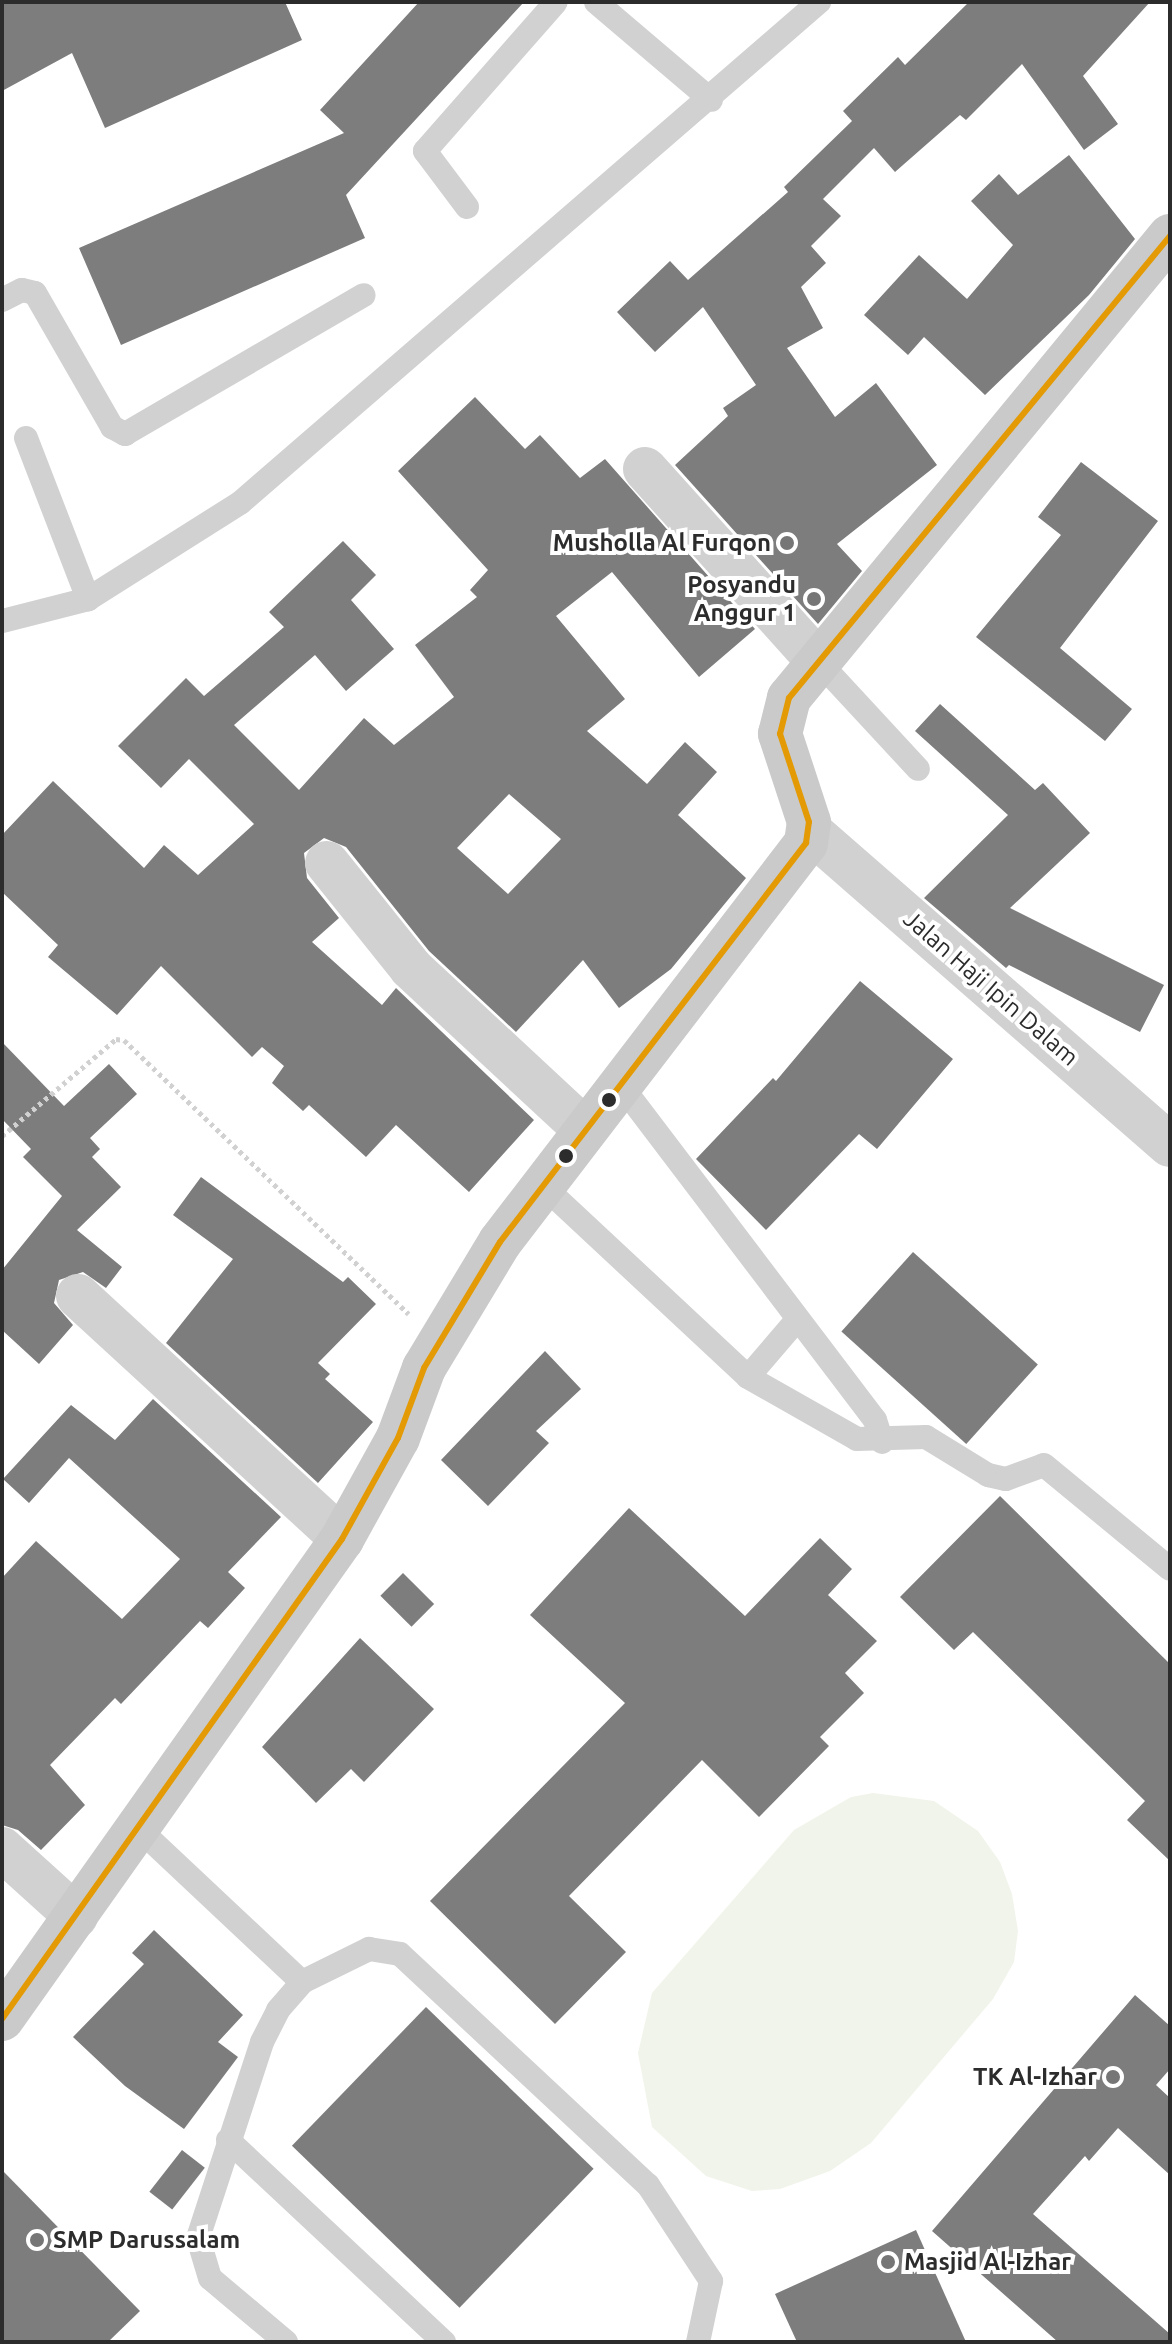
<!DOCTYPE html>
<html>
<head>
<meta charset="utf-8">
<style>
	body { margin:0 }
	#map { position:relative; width:1172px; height:2344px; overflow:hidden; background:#fff; font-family:Ubuntu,sans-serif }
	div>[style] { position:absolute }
	.green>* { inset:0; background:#f1f4ea }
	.building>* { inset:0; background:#7d7d7d; transform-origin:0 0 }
	.path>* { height:5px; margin-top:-2.5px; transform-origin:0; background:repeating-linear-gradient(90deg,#d1d1d1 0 4px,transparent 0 8px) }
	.lane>* { height:24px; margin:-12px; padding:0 12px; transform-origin:12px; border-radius:12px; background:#d1d1d1 }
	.street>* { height:44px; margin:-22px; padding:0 22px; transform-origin:22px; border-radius:22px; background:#d1d1d1 }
	.secondary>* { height:44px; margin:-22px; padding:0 22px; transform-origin:22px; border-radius:22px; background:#cacaca }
	.bus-1>* { height:6px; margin:-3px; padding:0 3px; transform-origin:3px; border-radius:3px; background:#e39a04 }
	.dots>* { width:22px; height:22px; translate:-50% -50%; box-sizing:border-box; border:4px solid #fff; border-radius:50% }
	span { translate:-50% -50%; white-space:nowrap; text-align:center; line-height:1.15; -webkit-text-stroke:8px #fff; paint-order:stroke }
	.poi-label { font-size:24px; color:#2c2c2c; font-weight:700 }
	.right { translate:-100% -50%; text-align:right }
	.left { translate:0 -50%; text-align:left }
	.street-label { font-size:24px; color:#2c2c2c }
	.frame { position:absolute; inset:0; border:4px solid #2c2c2c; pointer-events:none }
</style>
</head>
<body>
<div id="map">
	<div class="green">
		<i style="clip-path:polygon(873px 1793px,934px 1801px,978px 1831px,1000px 1862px,1012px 1894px,1018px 1931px,1014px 1962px,993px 1999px,871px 2143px,830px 2171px,780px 2189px,752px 2191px,706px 2176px,652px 2127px,638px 2053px,652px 1993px,794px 1830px,851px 1797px)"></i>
	</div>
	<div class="building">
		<i style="clip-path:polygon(2px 2px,285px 2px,302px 40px,105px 128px,72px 53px,2px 91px)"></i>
		<i style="clip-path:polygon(419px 2px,524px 2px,346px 195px,365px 238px,121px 345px,79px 248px,344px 133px,320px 110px)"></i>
		<i style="clip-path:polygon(969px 2px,1150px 2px,1083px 76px,1118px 124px,1084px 150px,1022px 64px,966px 120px,960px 115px,895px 172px,874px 148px,823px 199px,841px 216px,811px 246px,826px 263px,801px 287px,823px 328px,787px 348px,835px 417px,876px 383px,937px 465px,837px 544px,862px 571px,818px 624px,675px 465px,728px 416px,723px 408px,756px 385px,703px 307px,655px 352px,617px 312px,670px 261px,688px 280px,788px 192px,784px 187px,852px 121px,843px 111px,898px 57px,905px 65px)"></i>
		<i style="clip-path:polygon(1069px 155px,1135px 239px,1089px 295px,985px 395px,924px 337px,908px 355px,864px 315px,919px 255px,967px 299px,1013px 245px,971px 201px,999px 174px,1018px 195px)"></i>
		<i style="clip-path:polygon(evenodd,475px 397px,525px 449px,540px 435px,580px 478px,605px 459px,755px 629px,699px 677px,612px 572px,556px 616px,625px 699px,587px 731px,647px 784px,685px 742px,717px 772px,678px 815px,746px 878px,671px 969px,619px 1008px,583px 960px,516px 1032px,429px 951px,346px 847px,324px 838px,304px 853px,307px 878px,339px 918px,312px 942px,382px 1005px,396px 988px,534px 1120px,469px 1192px,396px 1125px,366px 1157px,309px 1105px,303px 1111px,272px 1083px,284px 1066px,262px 1047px,252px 1057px,161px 966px,117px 1015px,48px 957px,58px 945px,2px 892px,2px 835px,53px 781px,144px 868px,164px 845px,198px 875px,254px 824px,189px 759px,161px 788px,118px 746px,186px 678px,204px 696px,284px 627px,269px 612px,343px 541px,376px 575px,351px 600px,394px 649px,346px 691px,315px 655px,234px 725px,299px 790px,364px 718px,394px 745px,454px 697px,415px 645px,477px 597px,470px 590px,488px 570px,398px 471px,475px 397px,509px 794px,561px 839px,508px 894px,457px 848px,509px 794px)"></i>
		<i style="clip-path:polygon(1081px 462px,1158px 521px,1060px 648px,1132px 709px,1105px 741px,976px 637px,1061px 535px,1038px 517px)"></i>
		<i style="clip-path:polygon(940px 704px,1035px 790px,1043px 783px,1090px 833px,1010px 908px,1164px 985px,1140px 1032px,1009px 965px,1006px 968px,924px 898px,1008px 815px,915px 731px)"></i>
		<i style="clip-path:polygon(860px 981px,953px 1059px,877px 1149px,859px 1134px,766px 1230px,696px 1159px,773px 1078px,776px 1081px)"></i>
		<i style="clip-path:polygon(2px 1042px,64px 1106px,109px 1064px,137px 1094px,90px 1138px,100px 1149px,92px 1157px,121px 1187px,77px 1230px,122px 1267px,106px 1288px,83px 1272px,59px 1280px,54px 1303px,73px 1325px,39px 1364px,2px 1330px,2px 1270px,62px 1196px,23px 1157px,31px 1149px,2px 1119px)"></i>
		<i style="clip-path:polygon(201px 1177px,343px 1282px,348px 1277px,376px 1304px,318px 1363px,330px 1374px,325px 1379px,373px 1422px,318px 1483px,166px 1343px,233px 1259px,173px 1215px)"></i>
		<i style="left:913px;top:1252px;width:168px;height:107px;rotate:42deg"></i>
		<i style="clip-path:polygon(545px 1351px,581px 1389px,536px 1431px,549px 1443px,488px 1506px,441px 1460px)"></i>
		<i style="clip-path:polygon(153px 1399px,281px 1517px,228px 1572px,245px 1588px,208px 1628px,200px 1621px,121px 1704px,115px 1698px,50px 1765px,85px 1805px,41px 1850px,18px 1830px,2px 1825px,2px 1578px,36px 1541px,122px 1619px,180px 1559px,69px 1458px,29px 1503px,3px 1479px,71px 1405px,115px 1440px)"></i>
		<i style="clip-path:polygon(1000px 1496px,1170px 1664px,1170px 1861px,1127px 1820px,1145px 1801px,973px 1632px,954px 1650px,900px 1597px)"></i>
		<i style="clip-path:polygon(629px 1508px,745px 1616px,820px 1538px,852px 1569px,828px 1595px,877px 1641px,845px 1673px,864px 1693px,820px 1737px,829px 1746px,759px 1817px,702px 1760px,569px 1896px,626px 1952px,555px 2024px,430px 1901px,625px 1703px,530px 1615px)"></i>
		<i style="left:403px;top:1573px;width:44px;height:32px;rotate:45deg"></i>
		<i style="clip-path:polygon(360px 1638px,434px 1709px,364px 1782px,351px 1769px,316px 1803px,262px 1747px)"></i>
		<i style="clip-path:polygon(154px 1930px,243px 2015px,218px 2042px,238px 2057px,184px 2129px,125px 2086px,73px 2037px,144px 1964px,132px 1953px)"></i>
		<i style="clip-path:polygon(1135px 1995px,1170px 2026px,1170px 2069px,1156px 2085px,1170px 2098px,1170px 2175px,1118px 2128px,1089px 2161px,1085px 2156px,1033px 2214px,1170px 2334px,1170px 2342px,1058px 2342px,932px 2231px)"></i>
		<i style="left:426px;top:2007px;width:233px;height:193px;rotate:44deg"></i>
		<i style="left:182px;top:2150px;width:29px;height:53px;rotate:38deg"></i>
		<i style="clip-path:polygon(2px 2170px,140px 2311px,108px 2342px,2px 2342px)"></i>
		<i style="clip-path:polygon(916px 2230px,966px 2342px,797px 2342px,775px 2294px)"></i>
	</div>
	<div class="path">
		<i style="left:2px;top:1136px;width:150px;rotate:-40.4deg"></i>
		<i style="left:116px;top:1039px;width:8px;rotate:7deg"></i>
		<i style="left:124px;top:1040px;width:395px;rotate:43.9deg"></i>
	</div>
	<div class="lane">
		<i style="left:596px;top:2px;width:151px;rotate:40.4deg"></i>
		<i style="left:467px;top:207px;width:70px;rotate:-126.9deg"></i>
		<i style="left:425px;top:151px;width:198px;rotate:-48.7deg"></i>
		<i style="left:2px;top:300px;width:22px;rotate:-27deg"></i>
		<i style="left:22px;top:290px;width:13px;rotate:13deg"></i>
		<i style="left:35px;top:293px;width:155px;rotate:60.1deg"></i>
		<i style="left:112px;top:427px;width:15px;rotate:28deg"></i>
		<i style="left:125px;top:434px;width:276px;rotate:-30.2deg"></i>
		<i style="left:26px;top:438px;width:173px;rotate:68.9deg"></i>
		<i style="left:2px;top:621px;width:89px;rotate:-14.3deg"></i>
		<i style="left:88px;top:599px;width:180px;rotate:-32.3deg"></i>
		<i style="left:240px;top:503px;width:766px;rotate:-40.87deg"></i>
		<i style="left:818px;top:661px;width:147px;rotate:47.2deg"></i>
		<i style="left:620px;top:1084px;width:422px;rotate:52.8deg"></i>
		<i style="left:875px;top:1420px;width:23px;rotate:72deg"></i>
		<i style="left:540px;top:1183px;width:284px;rotate:43deg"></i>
		<i style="left:748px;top:1377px;width:125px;rotate:29.6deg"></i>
		<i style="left:857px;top:1439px;width:69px;rotate:-1.7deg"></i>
		<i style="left:926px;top:1437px;width:73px;rotate:31.5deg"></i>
		<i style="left:988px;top:1475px;width:18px;rotate:13deg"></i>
		<i style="left:1006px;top:1479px;width:40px;rotate:-20.2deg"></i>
		<i style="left:1044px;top:1465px;width:163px;rotate:39.5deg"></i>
		<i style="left:748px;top:1377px;width:74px;rotate:-49.4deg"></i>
		<i style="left:140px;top:1830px;width:222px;rotate:43.2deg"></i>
		<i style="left:228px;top:2140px;width:296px;rotate:43.1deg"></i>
		<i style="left:286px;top:2342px;width:99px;rotate:-139.9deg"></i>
		<i style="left:210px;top:2278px;width:42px;rotate:-106.7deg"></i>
		<i style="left:198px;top:2238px;width:206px;rotate:-71.9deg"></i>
		<i style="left:262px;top:2042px;width:36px;rotate:-63deg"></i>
		<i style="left:278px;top:2010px;width:37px;rotate:-49deg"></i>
		<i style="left:302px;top:1982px;width:75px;rotate:-26.2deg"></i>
		<i style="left:369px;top:1949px;width:31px;rotate:9deg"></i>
		<i style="left:400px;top:1954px;width:339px;rotate:43deg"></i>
		<i style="left:648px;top:2185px;width:115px;rotate:56.7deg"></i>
		<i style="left:711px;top:2281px;width:62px;rotate:102deg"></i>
	</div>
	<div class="street">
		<i style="left:645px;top:469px;width:258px;rotate:48deg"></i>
		<i style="left:811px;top:832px;width:476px;rotate:41.1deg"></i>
		<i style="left:327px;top:863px;width:134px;rotate:51.3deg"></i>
		<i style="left:411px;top:968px;width:236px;rotate:42.9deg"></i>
		<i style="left:78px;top:1296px;width:359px;rotate:42.6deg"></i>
		<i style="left:2px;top:1849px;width:100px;rotate:42.2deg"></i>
	</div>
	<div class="secondary">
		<i style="left:2px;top:2019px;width:588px;rotate:-54.69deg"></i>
		<i style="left:342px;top:1539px;width:115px;rotate:-61deg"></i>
		<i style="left:398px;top:1438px;width:75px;rotate:-69.6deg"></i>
		<i style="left:424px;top:1368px;width:147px;rotate:-58.9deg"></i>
		<i style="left:500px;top:1242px;width:503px;rotate:-52.51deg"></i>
		<i style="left:806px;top:843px;width:21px;rotate:-82deg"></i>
		<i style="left:809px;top:822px;width:93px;rotate:-108.2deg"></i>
		<i style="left:780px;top:734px;width:37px;rotate:-76deg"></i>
		<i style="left:789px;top:698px;width:599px;rotate:-50.49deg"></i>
	</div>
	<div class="bus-1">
		<i style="left:2px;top:2019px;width:588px;rotate:-54.69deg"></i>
		<i style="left:342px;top:1539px;width:115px;rotate:-61deg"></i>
		<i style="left:398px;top:1438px;width:75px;rotate:-69.6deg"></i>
		<i style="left:424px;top:1368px;width:147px;rotate:-58.9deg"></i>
		<i style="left:500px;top:1242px;width:503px;rotate:-52.51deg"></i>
		<i style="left:806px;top:843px;width:21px;rotate:-82deg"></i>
		<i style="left:809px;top:822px;width:93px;rotate:-108.2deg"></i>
		<i style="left:780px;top:734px;width:37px;rotate:-76deg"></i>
		<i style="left:789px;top:698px;width:599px;rotate:-50.49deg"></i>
	</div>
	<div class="dots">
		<i style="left:787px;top:543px;background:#767676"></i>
		<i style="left:814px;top:599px;background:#767676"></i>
		<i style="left:609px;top:1100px;background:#2c2c2c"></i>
		<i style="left:566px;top:1156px;background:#2c2c2c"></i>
		<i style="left:1113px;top:2077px;background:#767676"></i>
		<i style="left:37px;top:2240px;background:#767676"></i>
		<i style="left:888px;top:2262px;background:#767676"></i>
	</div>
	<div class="poi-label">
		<span class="right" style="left:771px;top:543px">Musholla Al Furqon</span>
		<span class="right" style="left:796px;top:599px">Posyandu<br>Anggur 1</span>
		<span class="right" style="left:1097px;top:2077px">TK Al-Izhar</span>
		<span class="left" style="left:53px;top:2240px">SMP Darussalam</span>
		<span class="left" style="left:904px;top:2262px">Masjid Al-Izhar</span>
	</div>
	<div class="street-label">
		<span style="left:991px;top:988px;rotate:41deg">Jalan Haji Ipin Dalam</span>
	</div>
	<div class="frame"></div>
</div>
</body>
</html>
